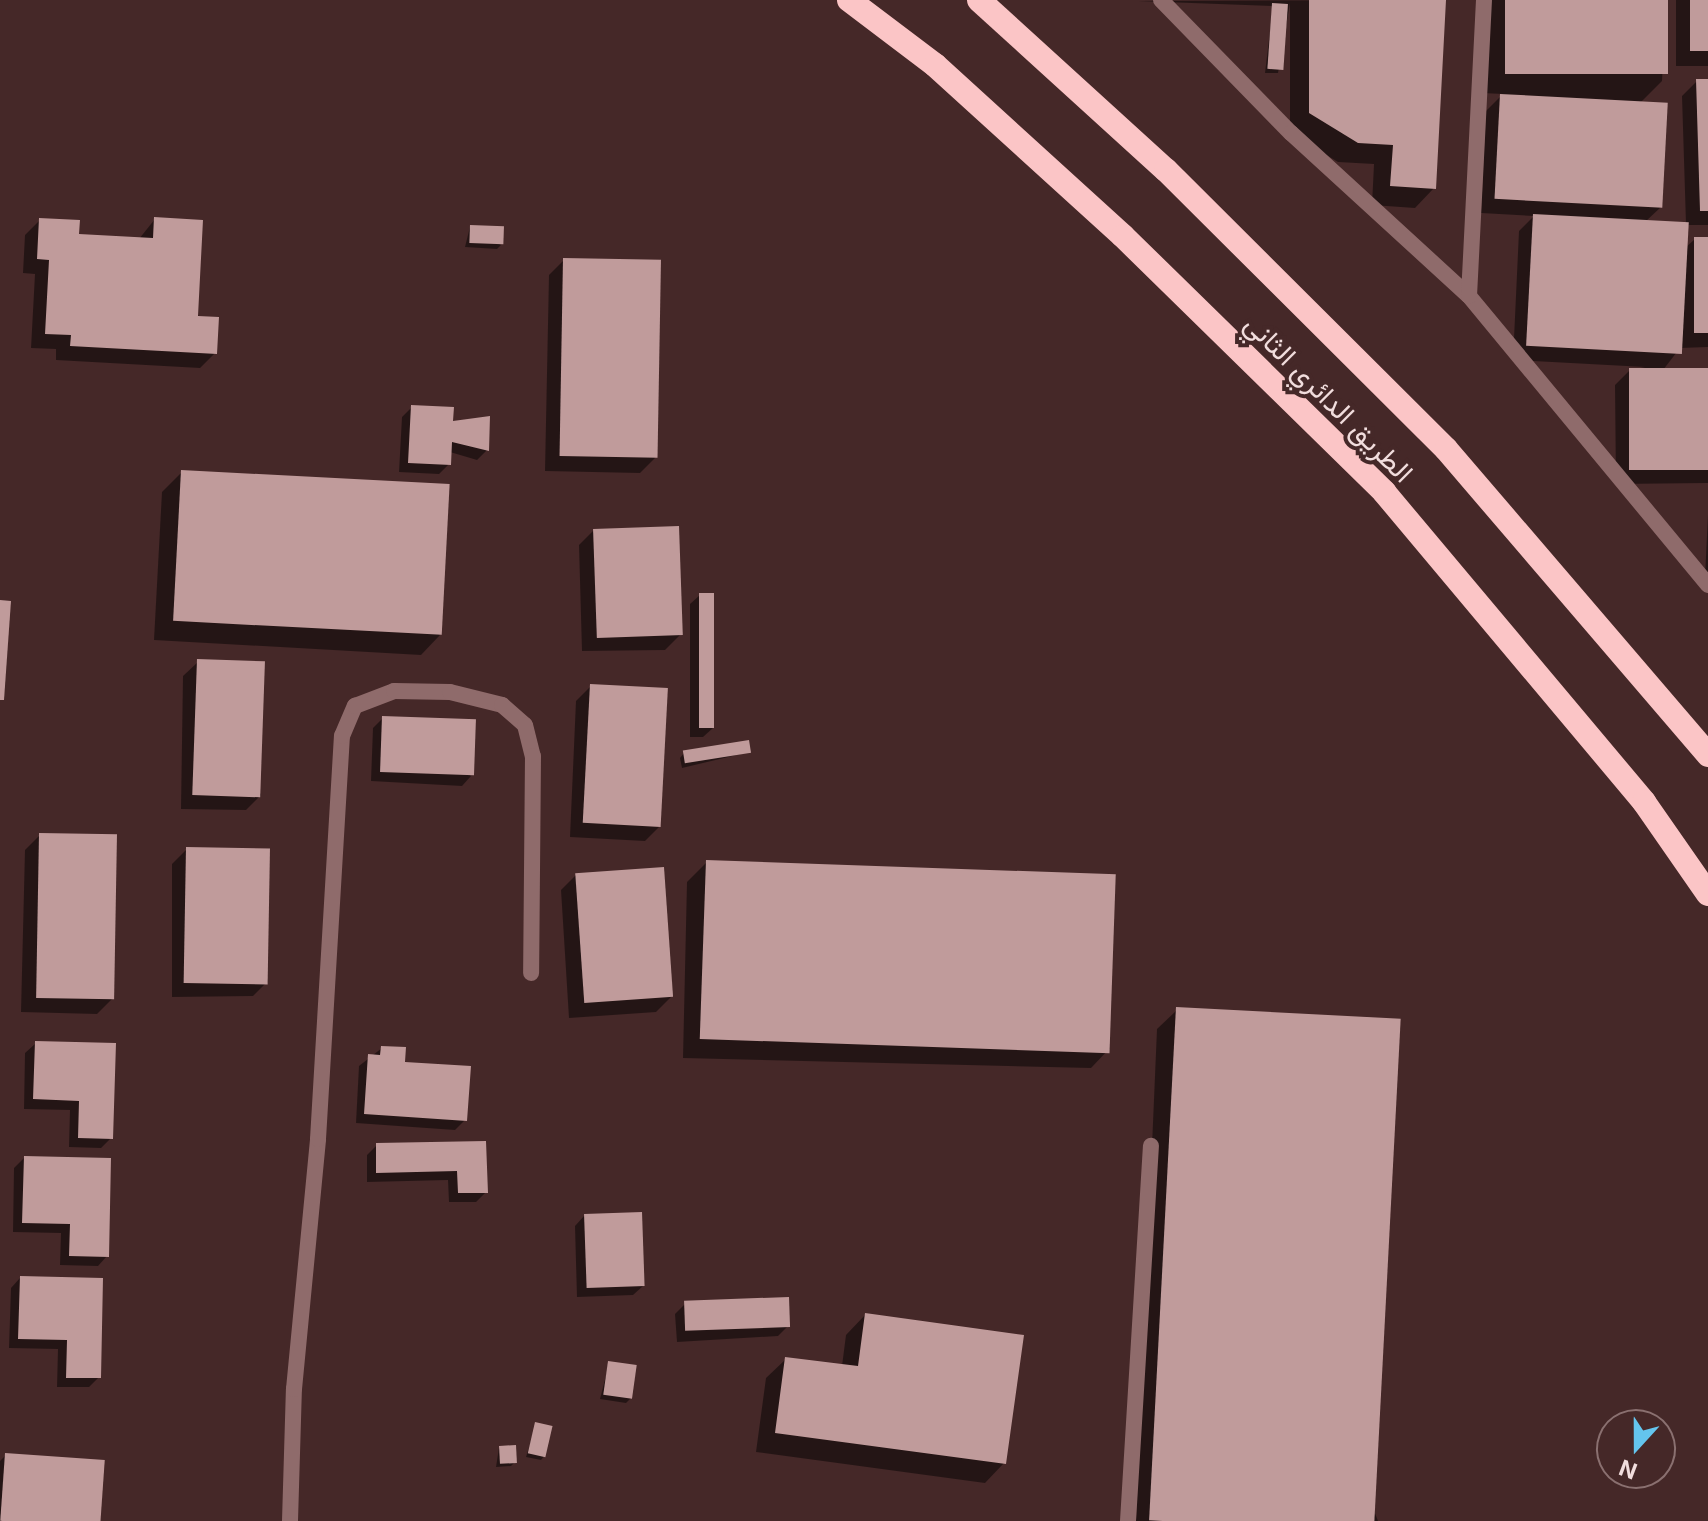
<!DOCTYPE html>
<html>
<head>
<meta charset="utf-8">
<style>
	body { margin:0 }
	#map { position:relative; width:1708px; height:1521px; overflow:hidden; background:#452828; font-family:Inter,Vazirmatn,sans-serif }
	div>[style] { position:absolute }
	.shadow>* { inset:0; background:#0007; transform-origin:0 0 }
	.building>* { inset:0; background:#c09b9b; transform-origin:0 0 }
	.street>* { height:16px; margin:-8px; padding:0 8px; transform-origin:8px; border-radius:8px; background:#8f6b6b }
	.highway>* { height:24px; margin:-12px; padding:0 12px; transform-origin:12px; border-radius:12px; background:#fbc5c6 }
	span { translate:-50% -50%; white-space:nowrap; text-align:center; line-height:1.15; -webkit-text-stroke:8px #452828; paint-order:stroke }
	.street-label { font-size:28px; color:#f1dddd }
	.north { position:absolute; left:1596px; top:1409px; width:80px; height:80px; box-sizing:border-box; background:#452828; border:2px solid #8a7070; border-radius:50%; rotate:201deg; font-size:22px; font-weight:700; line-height:32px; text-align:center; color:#f1dddd }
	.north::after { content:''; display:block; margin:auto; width:28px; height:36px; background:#64c5ee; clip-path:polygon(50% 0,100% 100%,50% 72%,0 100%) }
</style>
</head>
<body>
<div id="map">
	<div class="shadow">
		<i style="clip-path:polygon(1444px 0,1434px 188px,1415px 208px,1372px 205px,1374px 164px,1338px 162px,1290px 133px,1290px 3px,1278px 73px,1265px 73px,1273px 6px,1138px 1px)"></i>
		<i style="clip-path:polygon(1487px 0,1666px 0,1662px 81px,1640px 103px,1661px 207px,1645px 222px,1686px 224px,1682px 96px,1697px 81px,1708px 81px,1708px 225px,1687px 225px,1685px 248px,1695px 239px,1708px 239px,1708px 347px,1680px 348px,1663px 370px,1708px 370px,1708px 483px,1616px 484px,1615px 385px,1630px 370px,1645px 367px,1513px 360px,1519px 231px,1534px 216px,1481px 213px,1486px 111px,1503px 94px,1482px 93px)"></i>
		<i style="left:1676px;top:0;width:32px;height:66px"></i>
		<i style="clip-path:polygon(155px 219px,215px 353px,200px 368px,56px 360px,56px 349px,31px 348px,35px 274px,23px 273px,25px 235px,40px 220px,77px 235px,139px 239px)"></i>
		<i style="clip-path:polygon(470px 227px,501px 245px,497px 249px,465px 247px)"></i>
		<i style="clip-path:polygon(564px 260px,655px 458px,640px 473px,545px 471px,549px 275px)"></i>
		<i style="clip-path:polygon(412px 407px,451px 423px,487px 450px,477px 460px,450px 452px,449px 464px,439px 474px,399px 472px,402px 417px)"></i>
		<i style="clip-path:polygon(182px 472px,440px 635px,421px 655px,154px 640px,162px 492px)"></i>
		<i style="clip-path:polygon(1708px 515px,1708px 578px,1705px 577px)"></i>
		<i style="clip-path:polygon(594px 530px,680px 635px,665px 650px,582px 651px,579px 545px)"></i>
		<i style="clip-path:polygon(700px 595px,713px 728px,703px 737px,690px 737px,690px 604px)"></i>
		<i style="clip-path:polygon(198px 662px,261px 795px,246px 810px,181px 809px,183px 676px)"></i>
		<i style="clip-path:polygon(591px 686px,660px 826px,645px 841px,570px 837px,576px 701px)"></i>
		<i style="clip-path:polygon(383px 718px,471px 776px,462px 786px,371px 781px,373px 728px)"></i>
		<i style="clip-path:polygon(749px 752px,682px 768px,680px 758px,684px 753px)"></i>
		<i style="clip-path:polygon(40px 835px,112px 999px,97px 1014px,21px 1012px,25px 850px)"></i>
		<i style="clip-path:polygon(187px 849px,268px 981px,253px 996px,172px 997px,172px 864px)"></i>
		<i style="clip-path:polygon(707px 862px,1110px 1048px,1091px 1068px,683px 1058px,687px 882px)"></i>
		<i style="clip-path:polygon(576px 875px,671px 997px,656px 1012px,569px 1018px,561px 890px)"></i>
		<i style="clip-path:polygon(1177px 1010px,1378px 1521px,1136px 1521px,1157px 1029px)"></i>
		<i style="clip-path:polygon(35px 1044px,111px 1138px,101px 1148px,69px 1147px,70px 1110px,24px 1109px,25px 1053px)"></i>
		<i style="clip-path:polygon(382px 1048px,403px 1064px,465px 1120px,455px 1130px,356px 1123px,359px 1066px)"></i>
		<i style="clip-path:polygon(484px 1144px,486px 1192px,476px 1202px,449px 1202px,448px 1180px,367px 1182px,367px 1155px,377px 1145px)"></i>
		<i style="clip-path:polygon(24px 1158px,107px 1256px,98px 1266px,60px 1265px,61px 1233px,13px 1232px,14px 1168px)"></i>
		<i style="clip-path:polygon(584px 1216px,643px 1286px,633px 1295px,577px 1297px,575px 1226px)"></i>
		<i style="clip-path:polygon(20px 1278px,99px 1377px,89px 1387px,57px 1387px,58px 1349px,9px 1348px,11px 1288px)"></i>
		<i style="clip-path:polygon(685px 1304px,788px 1326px,778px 1336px,677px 1342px,675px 1314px)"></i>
		<i style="clip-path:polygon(865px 1315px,1004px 1463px,985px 1483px,756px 1452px,766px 1378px,786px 1359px,842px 1366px,846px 1335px)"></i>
		<i style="clip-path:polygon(609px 1364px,631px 1398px,626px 1403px,600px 1399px)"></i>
		<i style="clip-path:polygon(536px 1425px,545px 1455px,541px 1460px,526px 1457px)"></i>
		<i style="clip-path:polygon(499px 1448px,515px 1462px,511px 1466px,496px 1467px)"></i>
		<i style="clip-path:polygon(6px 1455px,98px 1521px,0 1521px,0 1461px)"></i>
	</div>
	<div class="building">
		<i style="clip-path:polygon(1309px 0,1446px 0,1436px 189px,1390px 186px,1393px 145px,1358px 143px,1309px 113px)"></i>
		<i style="left:1505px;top:0;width:163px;height:74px"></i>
		<i style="left:1690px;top:0;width:18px;height:51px"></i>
		<i style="left:1272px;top:3px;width:16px;height:66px;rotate:4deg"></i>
		<i style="clip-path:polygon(1696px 79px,1708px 79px,1708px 211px,1700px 211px)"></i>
		<i style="left:1500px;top:94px;width:168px;height:105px;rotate:3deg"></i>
		<i style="left:1533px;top:214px;width:156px;height:132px;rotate:3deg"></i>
		<i style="clip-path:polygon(154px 217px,203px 220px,198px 316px,219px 317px,217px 354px,70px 346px,71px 335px,45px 334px,49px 260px,37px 259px,39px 218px,80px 220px,79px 234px,153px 238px)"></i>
		<i style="left:470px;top:225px;width:34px;height:18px;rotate:2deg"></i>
		<i style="left:1694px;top:237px;width:14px;height:96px"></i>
		<i style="left:563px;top:258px;width:98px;height:198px;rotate:1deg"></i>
		<i style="left:1629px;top:368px;width:79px;height:102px"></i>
		<i style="clip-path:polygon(411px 405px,454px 407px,453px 421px,490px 416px,489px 451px,452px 442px,451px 465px,408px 463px)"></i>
		<i style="left:181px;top:470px;width:269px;height:151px;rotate:3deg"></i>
		<i style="left:679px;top:526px;width:109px;height:86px;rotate:88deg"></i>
		<i style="left:699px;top:593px;width:15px;height:135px"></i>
		<i style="clip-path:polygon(0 600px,11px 601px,4px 700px,0 700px)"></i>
		<i style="left:197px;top:659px;width:68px;height:136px;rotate:2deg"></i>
		<i style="left:590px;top:684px;width:78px;height:139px;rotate:3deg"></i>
		<i style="left:382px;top:716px;width:94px;height:56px;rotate:2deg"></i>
		<i style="left:749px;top:740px;width:13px;height:67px;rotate:81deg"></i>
		<i style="left:39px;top:833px;width:78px;height:165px;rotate:1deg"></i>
		<i style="left:186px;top:847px;width:84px;height:136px;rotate:1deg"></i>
		<i style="left:706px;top:860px;width:410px;height:179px;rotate:2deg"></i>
		<i style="left:664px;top:867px;width:130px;height:89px;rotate:86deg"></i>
		<i style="left:1176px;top:1007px;width:225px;height:514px;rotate:3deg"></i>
		<i style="clip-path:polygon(35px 1041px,116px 1043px,113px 1139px,78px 1138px,79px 1101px,33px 1099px)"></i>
		<i style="clip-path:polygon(381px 1046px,406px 1047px,405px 1062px,471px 1066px,467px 1121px,364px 1114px,368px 1054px,380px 1055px)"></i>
		<i style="clip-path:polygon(486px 1141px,488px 1193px,458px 1193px,457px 1171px,376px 1173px,376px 1143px)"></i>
		<i style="clip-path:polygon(24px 1156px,111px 1158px,109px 1257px,69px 1256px,70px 1224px,22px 1223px)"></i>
		<i style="left:642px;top:1212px;width:74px;height:58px;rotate:88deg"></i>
		<i style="clip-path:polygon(20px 1276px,103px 1278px,101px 1378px,66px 1378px,67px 1340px,18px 1339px)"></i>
		<i style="left:789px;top:1297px;width:30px;height:105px;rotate:88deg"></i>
		<i style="clip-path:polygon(865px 1313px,1024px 1335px,1006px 1464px,775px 1433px,785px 1357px,858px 1366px)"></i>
		<i style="left:608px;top:1361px;width:29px;height:34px;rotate:8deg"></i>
		<i style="left:535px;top:1422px;width:18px;height:32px;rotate:13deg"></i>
		<i style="left:516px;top:1445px;width:18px;height:17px;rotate:87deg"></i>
		<i style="left:5px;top:1453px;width:100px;height:68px;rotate:4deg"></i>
	</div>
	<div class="street">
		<i style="left:1161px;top:0;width:186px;rotate:45.7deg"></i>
		<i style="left:1291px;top:133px;width:241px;rotate:42.5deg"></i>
		<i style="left:1469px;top:296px;width:375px;rotate:50.4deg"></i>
		<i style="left:1469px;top:296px;width:296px;rotate:-87.1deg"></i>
		<i style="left:290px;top:1521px;width:132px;rotate:-88.3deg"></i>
		<i style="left:294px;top:1389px;width:251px;rotate:-84.5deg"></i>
		<i style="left:318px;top:1139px;width:404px;rotate:-86.6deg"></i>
		<i style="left:342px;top:736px;width:33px;rotate:-67deg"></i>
		<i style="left:355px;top:706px;width:42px;rotate:-21deg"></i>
		<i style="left:394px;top:691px;width:56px;rotate:1deg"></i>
		<i style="left:450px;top:692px;width:54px;rotate:14deg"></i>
		<i style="left:502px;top:705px;width:30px;rotate:41deg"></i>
		<i style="left:525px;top:725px;width:32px;rotate:76deg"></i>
		<i style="left:533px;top:756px;width:217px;rotate:90.5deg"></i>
		<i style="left:1128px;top:1521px;width:376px;rotate:-86.5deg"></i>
	</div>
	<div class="highway">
		<i style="left:849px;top:0;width:108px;rotate:37.1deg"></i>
		<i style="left:935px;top:65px;width:254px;rotate:42.3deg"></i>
		<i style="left:1123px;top:236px;width:366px;rotate:44.4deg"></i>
		<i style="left:1384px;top:492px;width:405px;rotate:50deg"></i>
		<i style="left:1644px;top:802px;width:112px;rotate:55.2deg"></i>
		<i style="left:979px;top:0;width:253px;rotate:42.3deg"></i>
		<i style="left:1166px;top:170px;width:395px;rotate:44.9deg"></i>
		<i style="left:1446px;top:449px;width:403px;rotate:49.4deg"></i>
	</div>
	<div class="street-label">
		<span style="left:1329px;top:398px;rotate:45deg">الطريق الدائري الثاني</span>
	</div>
	<div class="north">N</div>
</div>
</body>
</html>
